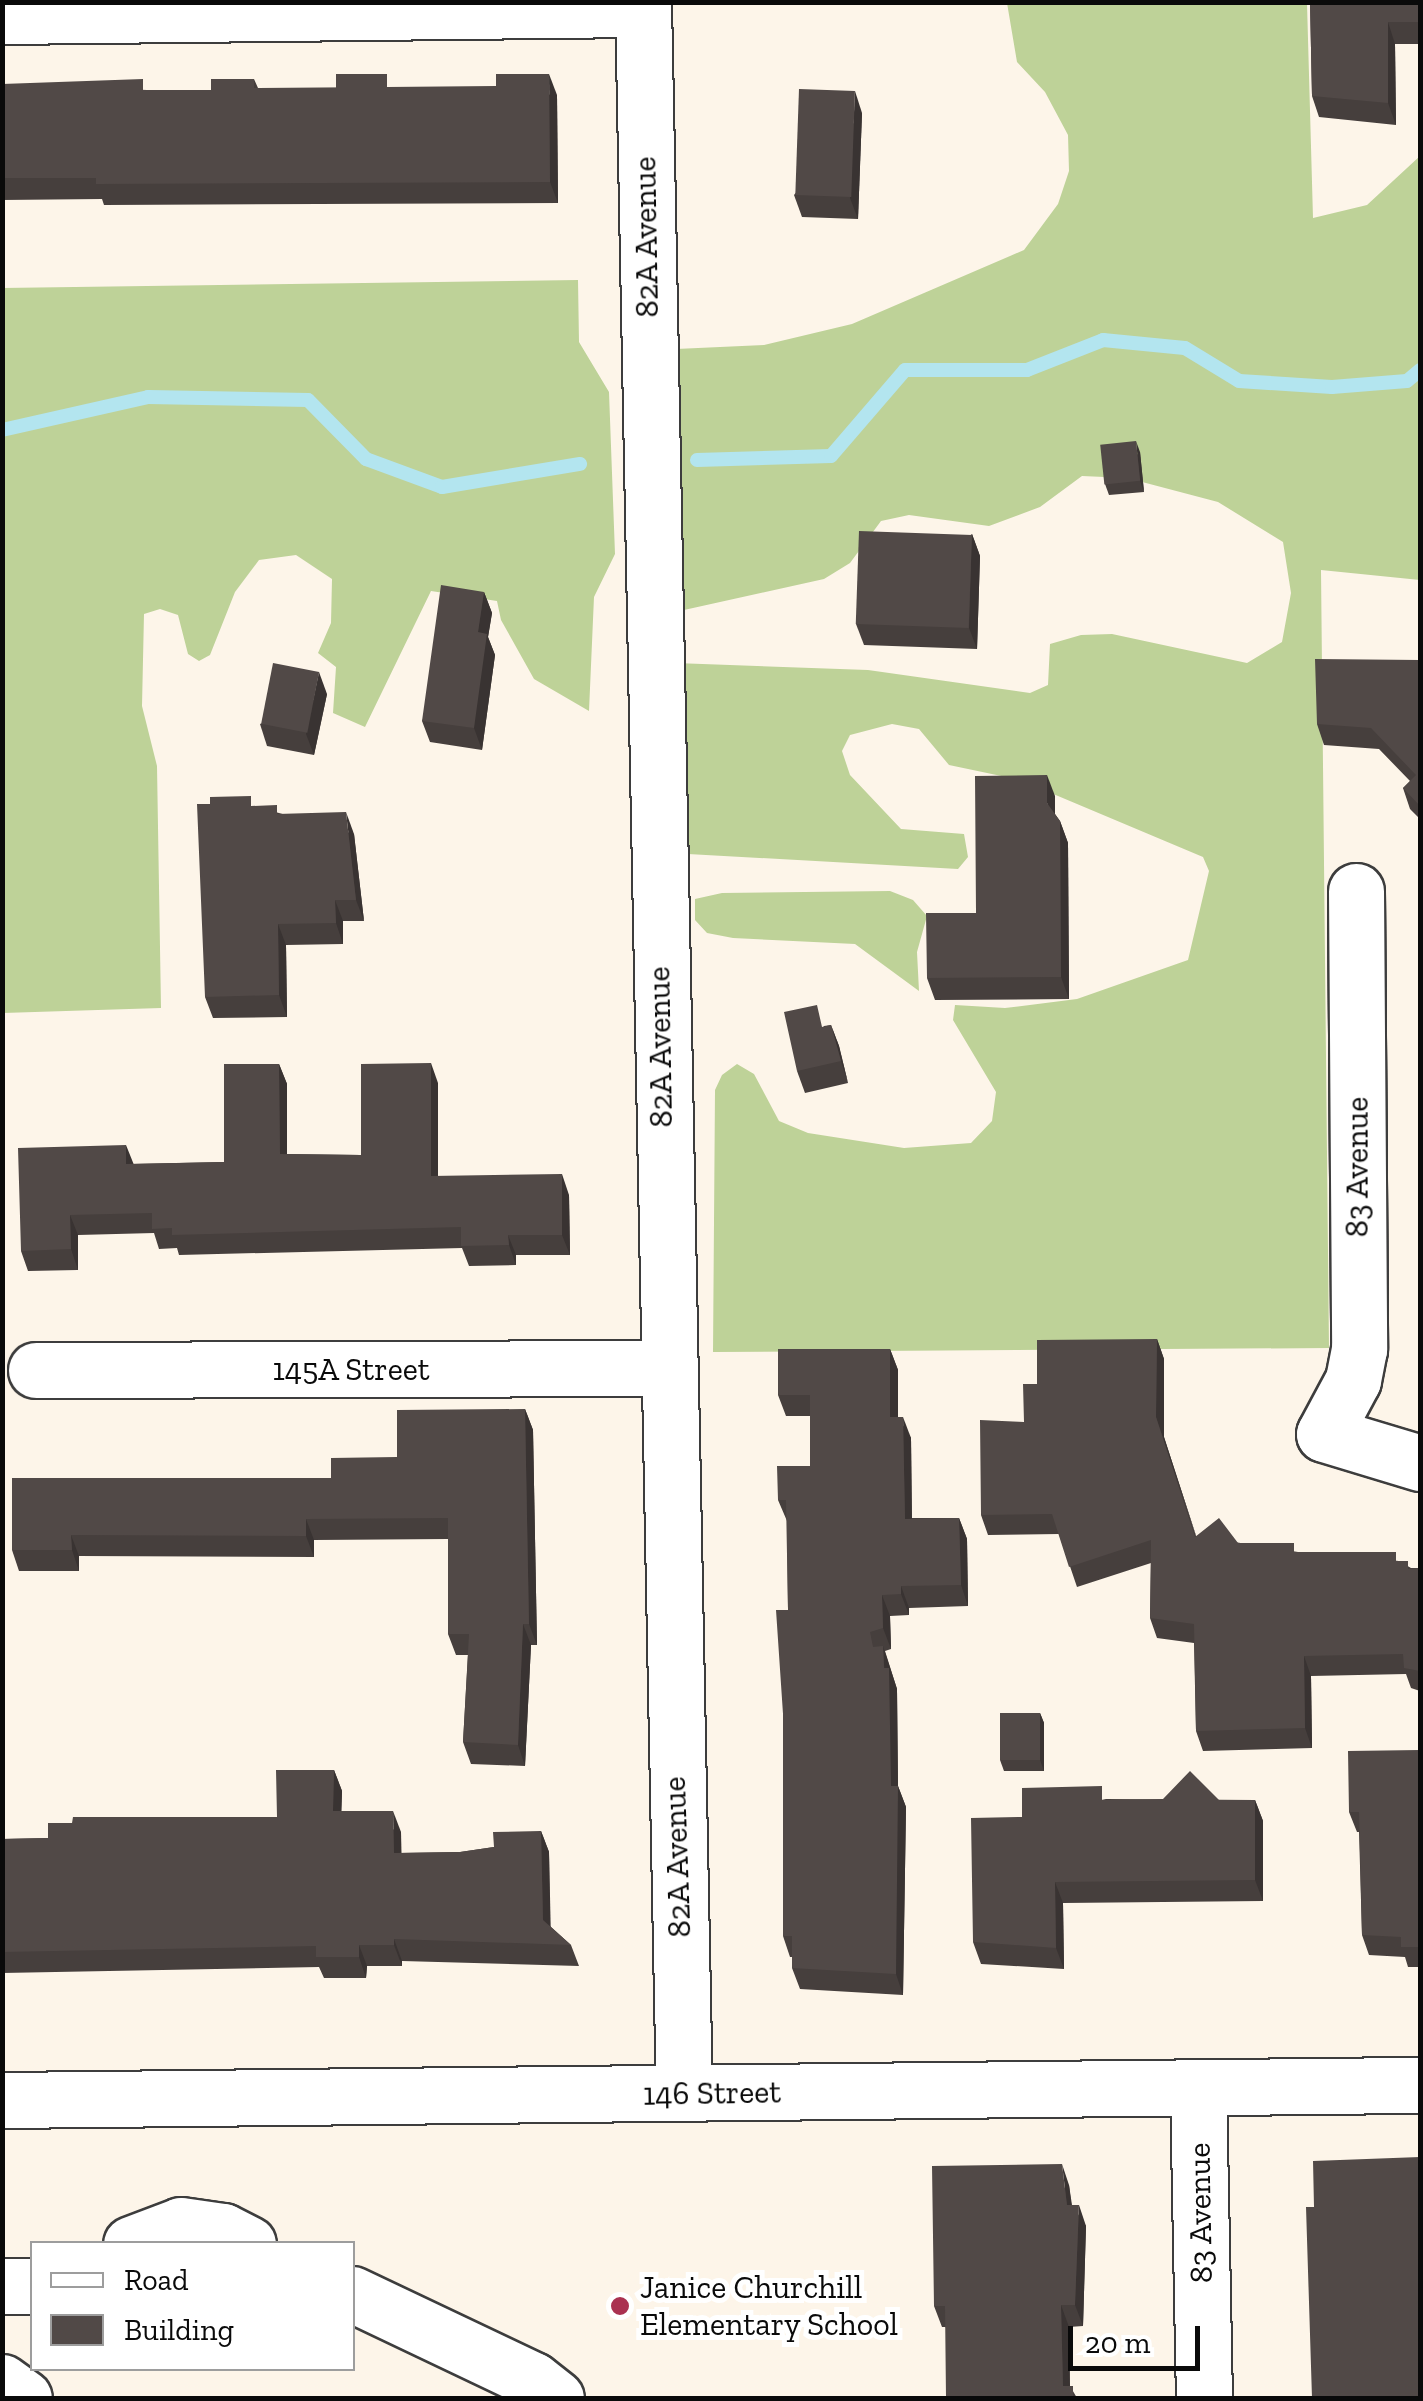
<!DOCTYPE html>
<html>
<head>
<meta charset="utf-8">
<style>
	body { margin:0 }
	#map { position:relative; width:1423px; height:2401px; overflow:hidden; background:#fdf5e9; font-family:"Zilla Slab",serif }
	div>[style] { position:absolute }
	.forest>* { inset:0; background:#bed298 }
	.stream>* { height:14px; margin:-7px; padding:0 7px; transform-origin:7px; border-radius:7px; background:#b3e5ef }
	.roads { filter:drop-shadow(2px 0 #3d3d3d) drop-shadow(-2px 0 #3d3d3d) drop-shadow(0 2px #3d3d3d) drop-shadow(0 -2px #3d3d3d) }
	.minor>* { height:55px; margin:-27.5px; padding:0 27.5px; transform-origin:27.5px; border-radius:27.5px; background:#fff }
	.wall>* { inset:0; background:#463f3d }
	.shaded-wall>* { inset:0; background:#393332 }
	.building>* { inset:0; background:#514947; transform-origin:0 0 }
	.dots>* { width:28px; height:28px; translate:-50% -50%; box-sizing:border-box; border:5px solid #fff; border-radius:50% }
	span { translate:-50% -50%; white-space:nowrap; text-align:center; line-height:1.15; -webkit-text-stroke:10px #fff; paint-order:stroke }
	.street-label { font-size:32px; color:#0a0a0a }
	.poi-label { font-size:32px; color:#0a0a0a }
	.left { translate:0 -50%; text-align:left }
	.frame { position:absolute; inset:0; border:5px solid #0a0a0a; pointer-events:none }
	.legend { position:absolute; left:30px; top:2241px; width:325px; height:130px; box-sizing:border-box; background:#fff; border:2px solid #9d9d9d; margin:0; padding:12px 18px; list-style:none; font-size:30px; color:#0a0a0a }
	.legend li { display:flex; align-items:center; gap:20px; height:50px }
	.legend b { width:50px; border:2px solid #9d9d9d }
	.scale { position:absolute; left:1068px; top:2326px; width:132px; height:45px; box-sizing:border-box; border:5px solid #0a0a0a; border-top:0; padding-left:12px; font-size:30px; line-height:35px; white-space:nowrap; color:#0a0a0a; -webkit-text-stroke:8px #fff; paint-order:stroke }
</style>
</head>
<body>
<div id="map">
	<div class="forest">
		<i style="clip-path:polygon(1007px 3px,1307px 3px,1313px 218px,1367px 205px,1420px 156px,1420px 580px,1321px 570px,1329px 1348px,713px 1352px,715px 1090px,722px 1075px,737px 1064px,754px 1074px,779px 1121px,808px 1133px,904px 1148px,971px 1143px,992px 1121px,996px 1092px,953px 1020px,955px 1005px,1005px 1008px,1077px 999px,1188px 960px,1209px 871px,1203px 857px,1020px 780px,949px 765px,919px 729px,892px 724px,850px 735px,842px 751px,850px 775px,901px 829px,964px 834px,968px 857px,958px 869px,688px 854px,675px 663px,868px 670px,1030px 693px,1048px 685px,1050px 644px,1081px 635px,1112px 634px,1247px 663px,1282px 642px,1291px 593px,1283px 542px,1218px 502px,1127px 478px,1082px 476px,1040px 507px,989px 526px,909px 515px,881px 521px,850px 563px,824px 579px,684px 610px,676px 349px,764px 345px,852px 324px,1024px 250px,1058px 204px,1069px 171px,1068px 135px,1045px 92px,1017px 62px)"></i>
		<i style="clip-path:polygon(578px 280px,579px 342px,609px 392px,615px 554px,594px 597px,589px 711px,534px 679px,501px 620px,497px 601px,431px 591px,365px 727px,333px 713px,336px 667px,318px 653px,331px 623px,332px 579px,296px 555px,259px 560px,235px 592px,210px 655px,199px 661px,188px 654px,178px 615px,160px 609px,144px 614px,142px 706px,157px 766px,161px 1008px,3px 1013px,2px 288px)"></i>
		<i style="clip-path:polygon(890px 891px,913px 900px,927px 916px,917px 952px,919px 991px,855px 944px,733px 938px,707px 933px,695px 920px,695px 899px,722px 893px)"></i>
	</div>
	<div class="stream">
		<i style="left:2px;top:430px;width:150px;rotate:-12.7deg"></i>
		<i style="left:148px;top:397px;width:160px;rotate:1.1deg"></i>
		<i style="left:308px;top:400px;width:83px;rotate:45.5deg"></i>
		<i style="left:366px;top:459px;width:81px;rotate:20.2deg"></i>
		<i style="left:442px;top:487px;width:140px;rotate:-9.5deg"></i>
		<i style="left:697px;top:460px;width:134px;rotate:-1.7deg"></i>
		<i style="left:831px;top:456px;width:113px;rotate:-49.3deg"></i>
		<i style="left:905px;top:370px;width:122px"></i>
		<i style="left:1027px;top:370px;width:82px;rotate:-21.5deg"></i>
		<i style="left:1103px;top:340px;width:82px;rotate:5.6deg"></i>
		<i style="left:1185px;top:348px;width:63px;rotate:31.4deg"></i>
		<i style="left:1239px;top:381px;width:93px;rotate:3.7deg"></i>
		<i style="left:1332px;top:387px;width:75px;rotate:-4.6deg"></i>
		<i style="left:1407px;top:381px;width:17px;rotate:-40deg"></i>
	</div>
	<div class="roads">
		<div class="minor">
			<i style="left:643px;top:2px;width:2090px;rotate:88.88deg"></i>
			<i style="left:2px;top:16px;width:641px;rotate:-0.63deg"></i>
			<i style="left:1356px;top:891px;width:458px;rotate:89.6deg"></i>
			<i style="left:1359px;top:1349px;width:32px;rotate:101deg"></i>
			<i style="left:1353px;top:1380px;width:61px;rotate:118.2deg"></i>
			<i style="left:1324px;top:1434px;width:100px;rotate:16.8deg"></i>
			<i style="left:36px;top:1370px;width:630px;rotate:-0.18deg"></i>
			<i style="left:1198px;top:2088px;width:310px;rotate:88.9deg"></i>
			<i style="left:2px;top:2100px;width:1418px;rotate:-0.61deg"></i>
			<i style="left:131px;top:2244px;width:53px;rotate:-20.8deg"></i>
			<i style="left:181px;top:2225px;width:42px;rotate:8.1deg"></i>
			<i style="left:223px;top:2231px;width:28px;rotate:27deg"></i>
			<i style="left:2px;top:2286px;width:30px"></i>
			<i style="left:352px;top:2294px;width:200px;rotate:25.4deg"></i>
			<i style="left:533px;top:2380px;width:29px;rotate:38deg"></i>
			<i style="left:2px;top:2382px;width:27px;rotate:36deg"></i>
		</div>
	</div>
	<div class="wall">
		<i style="clip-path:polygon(1310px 2px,1420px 2px,1420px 44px,1395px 44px,1396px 125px,1319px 117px,1312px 96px)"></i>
		<i style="clip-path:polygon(254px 79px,258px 88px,392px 87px,557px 95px,558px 203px,104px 205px,102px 199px,2px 200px,2px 84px,147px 90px,211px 90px)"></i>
		<i style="clip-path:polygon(862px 113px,858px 219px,802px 217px,794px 195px)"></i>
		<i style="clip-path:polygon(1140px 452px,1144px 492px,1109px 495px,1105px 484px)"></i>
		<i style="clip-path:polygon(972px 534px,980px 556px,977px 649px,864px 645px,856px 624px)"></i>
		<i style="clip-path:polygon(484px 592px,492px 613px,488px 637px,495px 655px,482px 750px,430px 742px,422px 721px)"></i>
		<i style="clip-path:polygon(1420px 660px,1420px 819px,1410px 809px,1403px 788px,1410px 781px,1379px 749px,1324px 745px,1317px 724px)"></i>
		<i style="clip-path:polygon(327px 694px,314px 755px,267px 746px,260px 724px)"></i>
		<i style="clip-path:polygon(1055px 796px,1055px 814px,1060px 821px,1068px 843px,1069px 999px,935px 1000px,927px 978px,976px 913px)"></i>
		<i style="clip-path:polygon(254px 806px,354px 834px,364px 921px,343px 921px,343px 944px,286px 945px,287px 1017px,213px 1018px,205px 997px)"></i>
		<i style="clip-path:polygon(831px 1025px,839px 1046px,848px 1083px,805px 1093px,797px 1071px,824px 1026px)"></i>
		<i style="clip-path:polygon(279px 1064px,287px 1084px,287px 1154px,361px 1155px,438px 1083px,438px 1176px,569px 1195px,570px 1255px,516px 1255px,516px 1265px,469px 1266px,462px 1248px,179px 1255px,177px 1248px,159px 1249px,154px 1233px,78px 1235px,78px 1270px,28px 1271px,21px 1251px,133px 1164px,224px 1162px)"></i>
		<i style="clip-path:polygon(1157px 1339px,1164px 1359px,1164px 1437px,1196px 1536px,1298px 1552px,1399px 1561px,1411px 1568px,1420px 1568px,1420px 1691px,1411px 1688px,1406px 1674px,1311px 1676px,1312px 1748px,1203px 1751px,1196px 1731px,1194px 1643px,1157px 1638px,1150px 1618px,1151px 1563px,1077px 1587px,1059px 1534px,988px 1535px,981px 1515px,1024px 1422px,1037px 1384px)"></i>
		<i style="clip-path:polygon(890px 1349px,898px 1370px,898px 1417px,911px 1438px,912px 1518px,959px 1518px,967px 1539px,968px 1606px,909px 1608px,909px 1615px,890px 1616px,891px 1649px,885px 1651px,897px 1689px,898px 1786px,906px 1807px,903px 1995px,800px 1989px,792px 1968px,792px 1957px,790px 1957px,783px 1936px,788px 1610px,787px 1521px,778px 1500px,810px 1466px,810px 1416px,786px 1416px,778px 1395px)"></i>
		<i style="clip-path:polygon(525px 1409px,533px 1430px,537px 1645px,531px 1645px,525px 1766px,471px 1764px,463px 1742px,468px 1655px,456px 1655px,448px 1634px,448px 1539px,314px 1540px,314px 1557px,79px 1556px,79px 1571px,19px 1571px,12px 1550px,12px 1478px,331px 1478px,397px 1457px)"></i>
		<i style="clip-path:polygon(1040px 1713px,1044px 1723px,1044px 1771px,1004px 1771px,1000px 1760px)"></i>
		<i style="clip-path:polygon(1420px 1750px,1420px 1967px,1408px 1967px,1405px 1957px,1369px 1955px,1362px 1935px,1359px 1832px,1357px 1832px,1349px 1812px)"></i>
		<i style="clip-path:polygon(334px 1770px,342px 1791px,341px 1811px,401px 1832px,401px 1853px,460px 1852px,494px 1847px,541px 1831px,549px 1852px,550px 1926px,571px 1945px,579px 1966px,402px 1961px,402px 1966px,367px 1966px,366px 1978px,324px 1978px,319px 1967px,2px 1973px,2px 1839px,48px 1838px,277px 1817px)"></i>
		<i style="clip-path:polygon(1106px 1799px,1255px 1800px,1263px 1821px,1263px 1901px,1063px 1903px,1064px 1969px,981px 1964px,973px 1942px,1022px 1817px)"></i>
		<i style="clip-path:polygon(1069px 2185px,1072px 2205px,1086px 2226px,1083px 2326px,1069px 2327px,1070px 2386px,1077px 2398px,945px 2327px,942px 2327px,934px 2306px)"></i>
	</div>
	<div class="shaded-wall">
		<i style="clip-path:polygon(1388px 22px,1395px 44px,1396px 125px,1388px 103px)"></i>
		<i style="clip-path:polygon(549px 74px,557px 95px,558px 203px,550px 182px)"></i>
		<i style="clip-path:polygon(855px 91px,862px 113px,858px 219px,850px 198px)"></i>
		<i style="clip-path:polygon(1136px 441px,1140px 452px,1144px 492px,1140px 481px)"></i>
		<i style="clip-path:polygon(972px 534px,980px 556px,977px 649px,969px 628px)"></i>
		<i style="clip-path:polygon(484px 592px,492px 613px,488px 637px,495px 655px,482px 750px,474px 728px,478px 632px)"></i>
		<i style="clip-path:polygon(319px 672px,327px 694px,314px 755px,306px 734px)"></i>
		<i style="clip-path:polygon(1047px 775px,1055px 796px,1055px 824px,1047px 803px)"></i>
		<i style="clip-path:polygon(346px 812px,354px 834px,364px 921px,356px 900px)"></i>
		<i style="clip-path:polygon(1060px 821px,1068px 843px,1069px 999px,1061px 977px)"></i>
		<i style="clip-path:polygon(335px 900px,343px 921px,343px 944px,336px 923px)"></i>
		<i style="clip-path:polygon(278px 924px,286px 945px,287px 1017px,279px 995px)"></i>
		<i style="clip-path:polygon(831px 1025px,839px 1046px,848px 1083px,841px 1061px)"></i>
		<i style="clip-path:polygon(431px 1063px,438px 1083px,438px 1196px,431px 1176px)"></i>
		<i style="clip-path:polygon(279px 1064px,287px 1084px,287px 1174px,280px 1154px)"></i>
		<i style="clip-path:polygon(126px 1145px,134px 1165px,126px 1164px)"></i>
		<i style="clip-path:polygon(562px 1174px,569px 1195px,570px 1255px,562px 1235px)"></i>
		<i style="clip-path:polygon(70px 1215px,78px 1235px,78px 1270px,71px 1249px)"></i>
		<i style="clip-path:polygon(508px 1235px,516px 1255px,516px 1265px,509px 1245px)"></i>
		<i style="clip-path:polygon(1157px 1339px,1164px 1359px,1164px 1437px,1203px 1557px,1156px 1417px)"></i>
		<i style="clip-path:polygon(890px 1349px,898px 1370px,898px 1438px,890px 1417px)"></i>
		<i style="clip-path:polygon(525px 1409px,533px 1430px,537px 1645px,529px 1624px)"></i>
		<i style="clip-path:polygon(903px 1417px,911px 1438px,912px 1540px,905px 1519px)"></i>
		<i style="clip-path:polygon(959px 1518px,967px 1539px,968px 1606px,961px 1585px)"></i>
		<i style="clip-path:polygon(306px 1519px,314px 1540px,314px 1557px,306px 1536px)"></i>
		<i style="clip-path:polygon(71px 1535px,79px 1556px,79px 1571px,72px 1550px)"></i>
		<i style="clip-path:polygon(901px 1586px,909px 1608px,909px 1615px,901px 1594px)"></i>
		<i style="clip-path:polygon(882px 1595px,890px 1616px,891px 1649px,883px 1628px)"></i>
		<i style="clip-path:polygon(523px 1624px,531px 1645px,525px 1766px,518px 1745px)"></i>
		<i style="clip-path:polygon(883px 1646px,897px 1689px,898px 1789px,898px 1786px,906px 1807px,903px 1995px,896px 1974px,891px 1786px)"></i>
		<i style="clip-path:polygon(1304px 1656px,1311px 1676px,1312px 1748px,1305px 1728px)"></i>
		<i style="clip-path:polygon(1040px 1713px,1044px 1723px,1044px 1771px,1040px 1760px)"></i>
		<i style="clip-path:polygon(334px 1770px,342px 1791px,341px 1832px,333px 1811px)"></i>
		<i style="clip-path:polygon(1255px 1800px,1263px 1821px,1263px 1901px,1255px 1880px)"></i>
		<i style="clip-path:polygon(393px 1811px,401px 1832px,402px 1874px,394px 1853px)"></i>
		<i style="clip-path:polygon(541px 1831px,549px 1852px,551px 1941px,543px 1920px)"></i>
		<i style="clip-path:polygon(1055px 1882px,1063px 1903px,1064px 1969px,1056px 1948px)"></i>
		<i style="clip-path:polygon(394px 1939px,402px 1961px,402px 1966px,394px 1945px)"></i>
		<i style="clip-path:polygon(359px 1945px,367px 1966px,366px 1978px,359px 1957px)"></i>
		<i style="clip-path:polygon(1062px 2164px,1069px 2185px,1074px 2227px,1067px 2205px)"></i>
		<i style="clip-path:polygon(1079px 2205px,1086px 2226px,1083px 2326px,1075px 2305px)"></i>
		<i style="clip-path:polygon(1061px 2305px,1069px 2327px,1070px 2398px,1063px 2386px)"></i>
	</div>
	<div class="building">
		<i style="clip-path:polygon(1310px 2px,1420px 2px,1420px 22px,1388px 22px,1388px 103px,1312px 96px)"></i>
		<i style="clip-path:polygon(336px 74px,387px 74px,387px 87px,496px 86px,496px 74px,549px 74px,550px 182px,96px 184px,96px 178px,2px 178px,2px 84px,143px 79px,143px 90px,211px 90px,211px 79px,254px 79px,254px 88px,336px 88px)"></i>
		<i style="left:799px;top:89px;width:56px;height:106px;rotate:2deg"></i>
		<i style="left:1136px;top:441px;width:40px;height:36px;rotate:84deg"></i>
		<i style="left:859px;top:531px;width:113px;height:93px;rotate:2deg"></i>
		<i style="clip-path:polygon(441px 585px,484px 592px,478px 632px,487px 634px,474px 728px,422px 721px)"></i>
		<i style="clip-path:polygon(1315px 659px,1420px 660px,1420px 806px,1403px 788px,1416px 775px,1371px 728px,1317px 724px)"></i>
		<i style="left:273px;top:663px;width:47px;height:62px;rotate:11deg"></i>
		<i style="clip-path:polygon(1047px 775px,1047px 803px,1060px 821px,1061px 977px,927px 978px,926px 913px,976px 913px,975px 776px)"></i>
		<i style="clip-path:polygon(251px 796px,251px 806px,277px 805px,277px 814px,346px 812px,356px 900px,335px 900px,336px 923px,278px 924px,279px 995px,205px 997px,197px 804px,210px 804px,210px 797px)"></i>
		<i style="clip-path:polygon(817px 1005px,822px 1027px,831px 1025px,841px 1061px,797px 1071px,784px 1012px)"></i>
		<i style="clip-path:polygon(431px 1063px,431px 1176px,562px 1174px,562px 1235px,508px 1235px,509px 1245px,461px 1246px,461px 1227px,172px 1235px,172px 1228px,152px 1229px,152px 1213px,70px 1215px,71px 1249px,21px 1251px,18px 1148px,126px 1145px,126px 1164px,224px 1162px,224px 1064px,279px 1064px,280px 1154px,361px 1155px,361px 1064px)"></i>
		<i style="clip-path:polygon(1157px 1339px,1156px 1417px,1195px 1537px,1219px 1518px,1238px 1543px,1294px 1543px,1294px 1552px,1396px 1552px,1396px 1561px,1408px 1561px,1408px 1569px,1420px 1568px,1420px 1671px,1404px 1668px,1403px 1654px,1304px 1656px,1305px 1728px,1196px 1731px,1194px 1624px,1150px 1618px,1151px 1540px,1069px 1567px,1052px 1514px,981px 1515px,980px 1420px,1024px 1422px,1023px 1384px,1037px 1384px,1037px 1340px)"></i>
		<i style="clip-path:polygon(778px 1349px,890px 1349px,890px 1417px,903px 1417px,905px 1519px,959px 1518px,961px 1585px,901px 1586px,901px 1594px,882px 1595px,883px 1628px,870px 1632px,873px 1647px,883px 1646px,884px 1668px,889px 1668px,891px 1786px,898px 1786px,896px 1974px,792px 1968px,792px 1936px,783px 1936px,783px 1714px,776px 1610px,788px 1610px,786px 1500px,778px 1500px,777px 1466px,810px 1466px,810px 1395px,778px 1395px)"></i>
		<i style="clip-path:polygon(525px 1409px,529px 1624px,523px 1624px,518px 1745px,463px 1742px,469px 1634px,448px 1634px,448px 1518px,306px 1519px,306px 1536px,71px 1535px,72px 1550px,12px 1550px,12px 1478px,331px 1478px,331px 1458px,397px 1457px,397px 1410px)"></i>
		<i style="left:1000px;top:1713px;width:40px;height:47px"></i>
		<i style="clip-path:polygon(1420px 1750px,1420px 1947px,1401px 1947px,1401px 1937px,1362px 1935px,1359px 1812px,1349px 1812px,1348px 1751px)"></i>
		<i style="clip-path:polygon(276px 1770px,334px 1770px,333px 1811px,393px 1811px,394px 1853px,460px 1852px,494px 1847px,493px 1832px,541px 1831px,543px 1920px,571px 1945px,394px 1939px,394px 1945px,359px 1945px,359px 1957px,316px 1957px,316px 1946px,2px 1952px,2px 1839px,48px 1838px,48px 1823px,72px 1823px,73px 1817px,277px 1817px)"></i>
		<i style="clip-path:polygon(1190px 1771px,1219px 1800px,1255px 1800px,1255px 1880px,1055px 1882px,1056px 1948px,973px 1942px,971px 1818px,1022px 1817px,1022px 1788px,1102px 1786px,1102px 1800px,1163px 1799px)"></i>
		<i style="clip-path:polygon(1420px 2157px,1420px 2398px,1312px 2398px,1306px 2207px,1314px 2207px,1313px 2161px)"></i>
		<i style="clip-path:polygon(1062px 2164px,1067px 2205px,1079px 2205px,1075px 2305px,1061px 2305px,1063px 2386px,1073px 2386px,1073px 2398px,946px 2398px,945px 2306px,934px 2306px,932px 2166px)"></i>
	</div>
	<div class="dots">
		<i style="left:620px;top:2306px;background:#aa3150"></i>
	</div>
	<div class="street-label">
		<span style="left:646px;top:237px;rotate:-91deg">82A Avenue</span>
		<span style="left:660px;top:1047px;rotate:-91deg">82A Avenue</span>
		<span style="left:1357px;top:1167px;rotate:-90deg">83 Avenue</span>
		<span style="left:351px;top:1369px">145A Street</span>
		<span style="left:677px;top:1857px;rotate:-92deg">82A Avenue</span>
		<span style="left:712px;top:2093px;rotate:-1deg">146 Street</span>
		<span style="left:1200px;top:2213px;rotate:-91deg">83 Avenue</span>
	</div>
	<div class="poi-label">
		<span class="left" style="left:640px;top:2306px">Janice Churchill<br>Elementary School</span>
	</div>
	<div class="frame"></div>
	<ul class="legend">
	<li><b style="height:12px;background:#fff"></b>Road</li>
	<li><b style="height:28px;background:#514947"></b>Building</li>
	</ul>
	<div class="scale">20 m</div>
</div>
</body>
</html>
